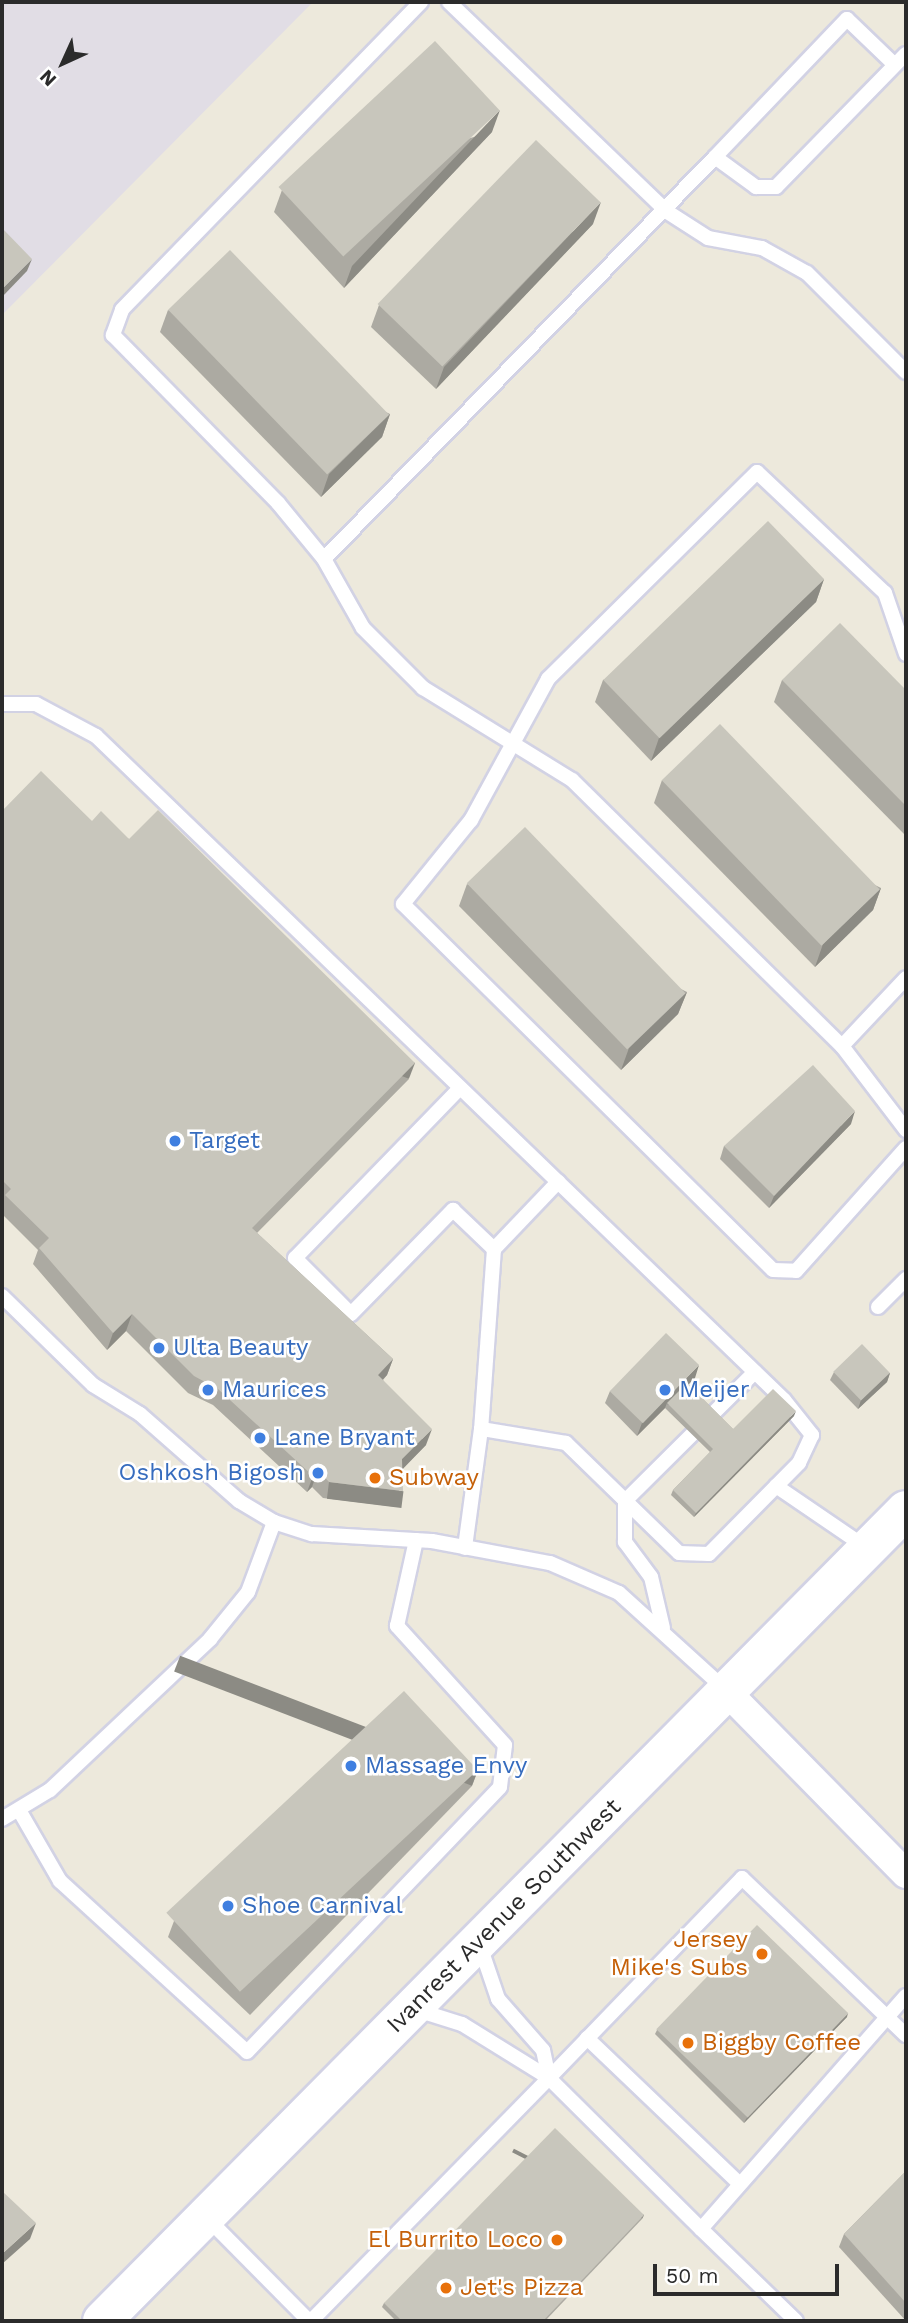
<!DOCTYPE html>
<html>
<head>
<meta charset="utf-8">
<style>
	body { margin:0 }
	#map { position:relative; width:908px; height:2323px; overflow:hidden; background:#ede9dc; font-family:"Work Sans",sans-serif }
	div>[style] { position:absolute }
	.industrial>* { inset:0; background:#e1dde5 }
	.roads { filter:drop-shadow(2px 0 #d2d2e4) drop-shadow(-2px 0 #d2d2e4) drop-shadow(0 2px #d2d2e4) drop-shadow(0 -2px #d2d2e4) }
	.lane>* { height:14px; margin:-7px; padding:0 7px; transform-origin:7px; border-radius:7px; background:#fff }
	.street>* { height:28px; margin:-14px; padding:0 14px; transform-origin:14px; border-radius:14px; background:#fff }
	.secondary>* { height:38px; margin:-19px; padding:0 19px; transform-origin:19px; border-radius:19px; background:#fff }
	.wall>* { inset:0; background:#acaaa2 }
	.shaded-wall>* { inset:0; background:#8c8b84; transform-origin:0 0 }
	.building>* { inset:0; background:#c8c6bc; transform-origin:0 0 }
	.dots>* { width:19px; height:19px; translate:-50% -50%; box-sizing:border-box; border:4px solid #fff; border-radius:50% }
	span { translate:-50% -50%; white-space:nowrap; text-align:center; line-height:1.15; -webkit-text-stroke:5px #fff; paint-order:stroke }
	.shop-label { font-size:24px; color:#366cbe }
	.left { translate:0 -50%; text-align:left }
	.right { translate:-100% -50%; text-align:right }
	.food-label { font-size:24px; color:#c56008 }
	.street-label { font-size:24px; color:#2b2b2b }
	.frame { position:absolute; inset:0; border:4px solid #2b2b2b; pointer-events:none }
	.north { position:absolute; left:28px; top:28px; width:70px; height:70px; -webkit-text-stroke:5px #fff; paint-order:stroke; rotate:225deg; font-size:19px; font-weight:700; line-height:28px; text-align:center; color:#2b2b2b }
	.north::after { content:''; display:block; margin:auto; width:24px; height:32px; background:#2b2b2b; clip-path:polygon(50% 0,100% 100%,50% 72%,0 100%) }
	.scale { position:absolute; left:653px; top:2264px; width:186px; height:32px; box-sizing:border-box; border:4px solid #2b2b2b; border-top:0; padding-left:9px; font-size:21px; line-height:24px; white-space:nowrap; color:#2b2b2b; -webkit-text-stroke:5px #fff; paint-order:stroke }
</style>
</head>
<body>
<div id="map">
	<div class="industrial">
		<i style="clip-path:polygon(2px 2px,313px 2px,2px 315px)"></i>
	</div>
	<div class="roads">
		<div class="lane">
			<i style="left:421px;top:2px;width:429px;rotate:134.2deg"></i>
			<i style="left:122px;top:310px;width:27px;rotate:110deg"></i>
			<i style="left:113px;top:335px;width:235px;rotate:45.5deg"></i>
			<i style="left:278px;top:503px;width:72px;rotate:50.6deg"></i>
			<i style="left:324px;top:559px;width:79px;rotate:60.5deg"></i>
			<i style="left:363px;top:628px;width:85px;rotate:45deg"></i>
			<i style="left:423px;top:688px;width:175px;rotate:31.7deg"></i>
			<i style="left:572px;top:780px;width:379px;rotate:44.6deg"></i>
			<i style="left:842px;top:1046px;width:106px;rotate:52.7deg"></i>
			<i style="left:449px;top:2px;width:301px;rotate:43.9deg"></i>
			<i style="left:666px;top:211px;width:50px;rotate:32.7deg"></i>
			<i style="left:708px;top:238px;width:55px;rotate:10.5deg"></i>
			<i style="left:762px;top:248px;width:51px;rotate:29.1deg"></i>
			<i style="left:807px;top:273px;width:140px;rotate:45deg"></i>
			<i style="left:715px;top:157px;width:191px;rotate:-46.3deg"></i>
			<i style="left:847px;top:19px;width:66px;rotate:43.8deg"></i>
			<i style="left:324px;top:559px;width:561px;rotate:-45.79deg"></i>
			<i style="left:715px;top:157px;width:51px;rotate:36.2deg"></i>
			<i style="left:756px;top:187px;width:20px"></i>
			<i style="left:776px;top:187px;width:186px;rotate:-45.7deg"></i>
			<i style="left:906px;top:654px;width:65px;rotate:-109deg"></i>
			<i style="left:885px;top:593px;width:176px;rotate:-136.6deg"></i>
			<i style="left:757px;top:472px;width:294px;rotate:135.3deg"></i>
			<i style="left:548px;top:679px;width:161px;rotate:118.6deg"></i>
			<i style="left:471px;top:820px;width:108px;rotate:129deg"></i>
			<i style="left:403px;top:904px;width:520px;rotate:44.69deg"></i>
			<i style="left:773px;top:1270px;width:23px;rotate:2deg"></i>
			<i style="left:796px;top:1271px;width:165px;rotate:-48.2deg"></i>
			<i style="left:2px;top:704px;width:34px"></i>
			<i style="left:36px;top:704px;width:68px;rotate:28.1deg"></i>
			<i style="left:96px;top:736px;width:956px;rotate:43.98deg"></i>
			<i style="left:784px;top:1400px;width:45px;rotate:51.3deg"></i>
			<i style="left:812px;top:1435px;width:31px;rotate:115deg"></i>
			<i style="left:799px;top:1463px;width:128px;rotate:134.7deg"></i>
			<i style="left:709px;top:1554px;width:30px;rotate:-178deg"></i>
			<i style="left:679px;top:1553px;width:158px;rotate:-135.8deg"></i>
			<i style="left:566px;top:1443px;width:86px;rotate:-170.6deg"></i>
			<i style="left:481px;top:1429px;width:120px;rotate:97.7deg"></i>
			<i style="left:842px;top:1046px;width:93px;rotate:-46.7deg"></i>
			<i style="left:460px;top:1088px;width:237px;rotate:134.1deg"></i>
			<i style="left:295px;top:1258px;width:79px;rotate:45deg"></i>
			<i style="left:351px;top:1314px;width:146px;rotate:-45.6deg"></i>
			<i style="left:453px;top:1210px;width:57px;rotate:43.6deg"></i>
			<i style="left:494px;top:1249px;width:180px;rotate:94.1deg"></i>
			<i style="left:494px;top:1249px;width:93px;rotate:-46.3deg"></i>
			<i style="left:2px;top:1296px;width:127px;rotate:44.4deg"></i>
			<i style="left:93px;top:1385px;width:55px;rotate:31.7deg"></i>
			<i style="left:140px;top:1414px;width:132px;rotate:41.3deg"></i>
			<i style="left:239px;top:1501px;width:41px;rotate:31deg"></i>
			<i style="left:274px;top:1522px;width:40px;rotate:18deg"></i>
			<i style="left:312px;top:1534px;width:120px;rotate:3.3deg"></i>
			<i style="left:432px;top:1541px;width:120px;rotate:10.6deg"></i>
			<i style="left:550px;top:1563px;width:75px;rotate:23.5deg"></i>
			<i style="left:619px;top:1593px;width:144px;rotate:42.2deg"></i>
			<i style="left:878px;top:1307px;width:40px;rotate:-45deg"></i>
			<i style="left:776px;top:1486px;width:110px;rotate:34.3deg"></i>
			<i style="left:663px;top:1628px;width:52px;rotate:-103.2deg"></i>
			<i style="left:651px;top:1577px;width:44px;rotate:-126.6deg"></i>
			<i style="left:625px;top:1542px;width:41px;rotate:-90deg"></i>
			<i style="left:625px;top:1501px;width:183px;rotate:-44.8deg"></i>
			<i style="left:19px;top:1810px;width:82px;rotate:60deg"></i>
			<i style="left:60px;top:1881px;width:253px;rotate:42.4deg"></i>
			<i style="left:247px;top:2052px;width:366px;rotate:-46.3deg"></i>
			<i style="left:500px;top:1787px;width:42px;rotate:-83.2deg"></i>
			<i style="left:505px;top:1745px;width:161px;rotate:-132.2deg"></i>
			<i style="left:397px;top:1626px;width:88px;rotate:-77.5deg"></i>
			<i style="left:2px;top:1819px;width:56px;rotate:-31.1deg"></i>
			<i style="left:50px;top:1790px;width:220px;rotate:-43.3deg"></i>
			<i style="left:210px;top:1639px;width:60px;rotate:-51deg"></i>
			<i style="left:248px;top:1592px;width:75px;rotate:-69.6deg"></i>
			<i style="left:480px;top:1946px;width:56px;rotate:71.2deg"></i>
			<i style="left:498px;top:1999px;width:68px;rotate:48.6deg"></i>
			<i style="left:543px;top:2050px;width:29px;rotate:78deg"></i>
			<i style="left:414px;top:2009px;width:50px;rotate:17.4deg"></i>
			<i style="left:462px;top:2024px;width:102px;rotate:31.8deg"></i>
			<i style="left:587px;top:2038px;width:211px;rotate:43.7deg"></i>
			<i style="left:207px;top:2218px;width:145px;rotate:45.3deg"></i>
			<i style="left:701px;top:2229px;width:214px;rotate:-135.2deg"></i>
			<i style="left:549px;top:2078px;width:278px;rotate:-46deg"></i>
			<i style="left:742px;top:1878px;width:227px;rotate:43.8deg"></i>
			<i style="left:311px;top:2321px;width:340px;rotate:-45.6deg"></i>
			<i style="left:796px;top:2321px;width:132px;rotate:-135.9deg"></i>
			<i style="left:701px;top:2229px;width:310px;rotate:-48.7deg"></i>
		</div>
		<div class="street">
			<i style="left:727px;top:1692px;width:255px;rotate:45.5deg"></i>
		</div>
		<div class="secondary">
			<i style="left:102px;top:2321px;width:1142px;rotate:-45.25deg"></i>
		</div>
	</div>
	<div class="wall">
		<i style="clip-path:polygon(492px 132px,344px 288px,274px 212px,282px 190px)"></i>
		<i style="clip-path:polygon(593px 224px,436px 389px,371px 327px,379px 305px)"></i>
		<i style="clip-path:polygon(168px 310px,390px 414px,382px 437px,321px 497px,160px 332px)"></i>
		<i style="clip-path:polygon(824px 579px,816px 602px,651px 761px,595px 702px,603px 680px)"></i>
		<i style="clip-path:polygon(782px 680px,906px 690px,906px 836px,774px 702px)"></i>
		<i style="clip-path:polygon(662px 780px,881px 888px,873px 910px,815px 967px,654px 803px)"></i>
		<i style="clip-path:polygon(2px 811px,92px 821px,129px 839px,409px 1079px,257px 1233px,393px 1359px,387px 1375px,383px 1380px,426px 1445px,402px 1469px,397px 1507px,323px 1498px,312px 1487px,307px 1492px,213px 1405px,188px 1393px,126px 1331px,107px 1350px,33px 1264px,38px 1250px,2px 1214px)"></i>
		<i style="clip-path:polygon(467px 884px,687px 992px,678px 1014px,621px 1070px,459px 906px)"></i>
		<i style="clip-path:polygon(851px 1124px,769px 1208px,720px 1159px,724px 1146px)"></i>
		<i style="clip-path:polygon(834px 1372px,890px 1373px,887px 1382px,858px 1409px,830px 1380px)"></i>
		<i style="clip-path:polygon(695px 1378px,688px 1384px,733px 1429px,794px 1416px,694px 1517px,671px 1495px,673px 1490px,710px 1452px,665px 1408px,637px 1436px,605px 1403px,610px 1391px)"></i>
		<i style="clip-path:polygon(478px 1770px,472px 1786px,250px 2015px,168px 1937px,174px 1921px)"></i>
		<i style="clip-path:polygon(847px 2017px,744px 2123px,655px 2034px,657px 2030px)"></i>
		<i style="clip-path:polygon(906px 2171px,906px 2321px,839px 2247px,844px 2234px)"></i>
		<i style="clip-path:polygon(644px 2215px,642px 2219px,545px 2321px,396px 2321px,382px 2307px,384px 2303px)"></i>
	</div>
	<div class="shaded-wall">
		<i style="clip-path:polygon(500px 110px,492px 132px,344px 288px,352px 266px)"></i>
		<i style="clip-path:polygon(601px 202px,593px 224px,436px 389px,444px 367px)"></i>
		<i style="clip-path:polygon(32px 259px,27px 271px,2px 297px,2px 289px)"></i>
		<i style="clip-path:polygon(390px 414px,382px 437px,321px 497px,329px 474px)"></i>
		<i style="clip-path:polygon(824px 579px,816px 602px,651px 761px,659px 738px)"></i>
		<i style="clip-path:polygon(881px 888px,873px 910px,815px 967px,823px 944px)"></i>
		<i style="clip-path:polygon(687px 992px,678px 1014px,621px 1070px,629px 1048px)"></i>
		<i style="left:415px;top:1063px;width:17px;height:232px;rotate:111deg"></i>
		<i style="clip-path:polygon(855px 1111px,851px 1124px,769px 1208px,774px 1196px)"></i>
		<i style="clip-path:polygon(132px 1314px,126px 1331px,107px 1350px,113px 1333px)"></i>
		<i style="clip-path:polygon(393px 1359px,387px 1375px,372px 1391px,378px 1375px)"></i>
		<i style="clip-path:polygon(699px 1365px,695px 1378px,668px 1405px,667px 1403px,665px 1408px,637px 1436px,642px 1423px)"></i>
		<i style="clip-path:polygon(890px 1373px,887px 1382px,858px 1409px,861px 1400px)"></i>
		<i style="clip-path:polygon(796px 1411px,794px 1416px,694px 1517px,696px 1513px)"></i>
		<i style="clip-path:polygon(432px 1429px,426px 1445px,396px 1476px,402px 1459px)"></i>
		<i style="clip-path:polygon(318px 1470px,312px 1487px,307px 1492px,313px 1476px)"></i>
		<i style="left:329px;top:1482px;width:75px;height:17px;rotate:7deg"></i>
		<i style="left:478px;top:1770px;width:17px;height:319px;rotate:111deg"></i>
		<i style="clip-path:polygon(848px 2013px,847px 2017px,744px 2123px,746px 2119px)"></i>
		<i style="left:644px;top:2215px;width:4px;height:146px;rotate:117deg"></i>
		<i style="clip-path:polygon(36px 2223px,30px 2239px,2px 2264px,2px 2254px)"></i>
	</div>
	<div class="building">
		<i style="left:435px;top:41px;width:95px;height:214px;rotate:47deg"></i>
		<i style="left:536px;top:140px;width:90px;height:228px;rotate:44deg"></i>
		<i style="clip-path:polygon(2px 228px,32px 259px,2px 289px)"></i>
		<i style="left:230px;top:250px;width:229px;height:86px;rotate:46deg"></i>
		<i style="left:768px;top:521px;width:81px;height:229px;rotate:46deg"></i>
		<i style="clip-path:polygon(840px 623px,906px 690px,906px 806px,782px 680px)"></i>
		<i style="left:720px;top:724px;width:230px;height:81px;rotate:46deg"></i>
		<i style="clip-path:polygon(41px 771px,92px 821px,101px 811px,129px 839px,158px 810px,415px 1063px,252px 1228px,393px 1359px,378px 1375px,432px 1429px,402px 1459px,403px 1491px,329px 1482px,318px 1470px,313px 1476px,218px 1389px,194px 1376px,132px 1314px,113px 1333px,39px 1248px,49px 1238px,5px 1195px,11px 1189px,2px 1180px,2px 811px)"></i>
		<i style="left:525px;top:827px;width:231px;height:81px;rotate:46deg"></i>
		<i style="clip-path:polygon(813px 1065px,855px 1111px,774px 1196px,724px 1146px)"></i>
		<i style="left:666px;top:1333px;width:46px;height:81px;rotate:44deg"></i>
		<i style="left:862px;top:1344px;width:40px;height:40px;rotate:46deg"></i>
		<i style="clip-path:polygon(687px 1383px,733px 1429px,773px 1389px,796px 1411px,696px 1513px,673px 1490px,713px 1449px,667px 1403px)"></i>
		<i style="left:404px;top:1691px;width:108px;height:325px;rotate:47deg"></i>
		<i style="left:757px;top:1925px;width:127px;height:145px;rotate:44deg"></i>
		<i style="clip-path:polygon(555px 2128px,644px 2215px,543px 2321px,402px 2321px,384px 2303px)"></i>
		<i style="clip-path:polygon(906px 2171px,906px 2303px,844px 2234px)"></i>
		<i style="clip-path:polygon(2px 2191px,36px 2223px,2px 2254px)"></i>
	</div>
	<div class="dots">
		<i style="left:175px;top:1141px;background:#3f7fe0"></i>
		<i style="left:159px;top:1348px;background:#3f7fe0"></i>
		<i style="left:208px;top:1390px;background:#3f7fe0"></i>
		<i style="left:665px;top:1390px;background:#3f7fe0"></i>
		<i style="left:260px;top:1438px;background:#3f7fe0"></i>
		<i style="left:318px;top:1473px;background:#3f7fe0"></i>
		<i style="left:375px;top:1478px;background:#e8710a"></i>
		<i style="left:351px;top:1766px;background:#3f7fe0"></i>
		<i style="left:228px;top:1906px;background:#3f7fe0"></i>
		<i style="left:762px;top:1954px;background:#e8710a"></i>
		<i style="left:688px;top:2043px;background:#e8710a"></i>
		<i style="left:557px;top:2240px;background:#e8710a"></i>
		<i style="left:446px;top:2288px;background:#e8710a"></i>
	</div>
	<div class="shop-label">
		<span class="left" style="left:189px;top:1141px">Target</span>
		<span class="left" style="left:173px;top:1348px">Ulta Beauty</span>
		<span class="left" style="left:222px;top:1390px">Maurices</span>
		<span class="left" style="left:679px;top:1390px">Meijer</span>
		<span class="left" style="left:274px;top:1438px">Lane Bryant</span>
		<span class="right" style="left:304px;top:1473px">Oshkosh Bigosh</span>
		<span class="left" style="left:365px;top:1766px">Massage Envy</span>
		<span class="left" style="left:242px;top:1906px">Shoe Carnival</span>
	</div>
	<div class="food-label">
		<span class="left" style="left:389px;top:1478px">Subway</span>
		<span class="right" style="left:748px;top:1954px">Jersey<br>Mike's Subs</span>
		<span class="left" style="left:702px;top:2043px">Biggby Coffee</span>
		<span class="right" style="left:543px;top:2240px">El Burrito Loco</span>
		<span class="left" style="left:460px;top:2288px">Jet's Pizza</span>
	</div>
	<div class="street-label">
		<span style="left:504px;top:1916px;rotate:-45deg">Ivanrest Avenue Southwest</span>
	</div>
	<div class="frame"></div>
	<div class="north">N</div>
	<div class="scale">50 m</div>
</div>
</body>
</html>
